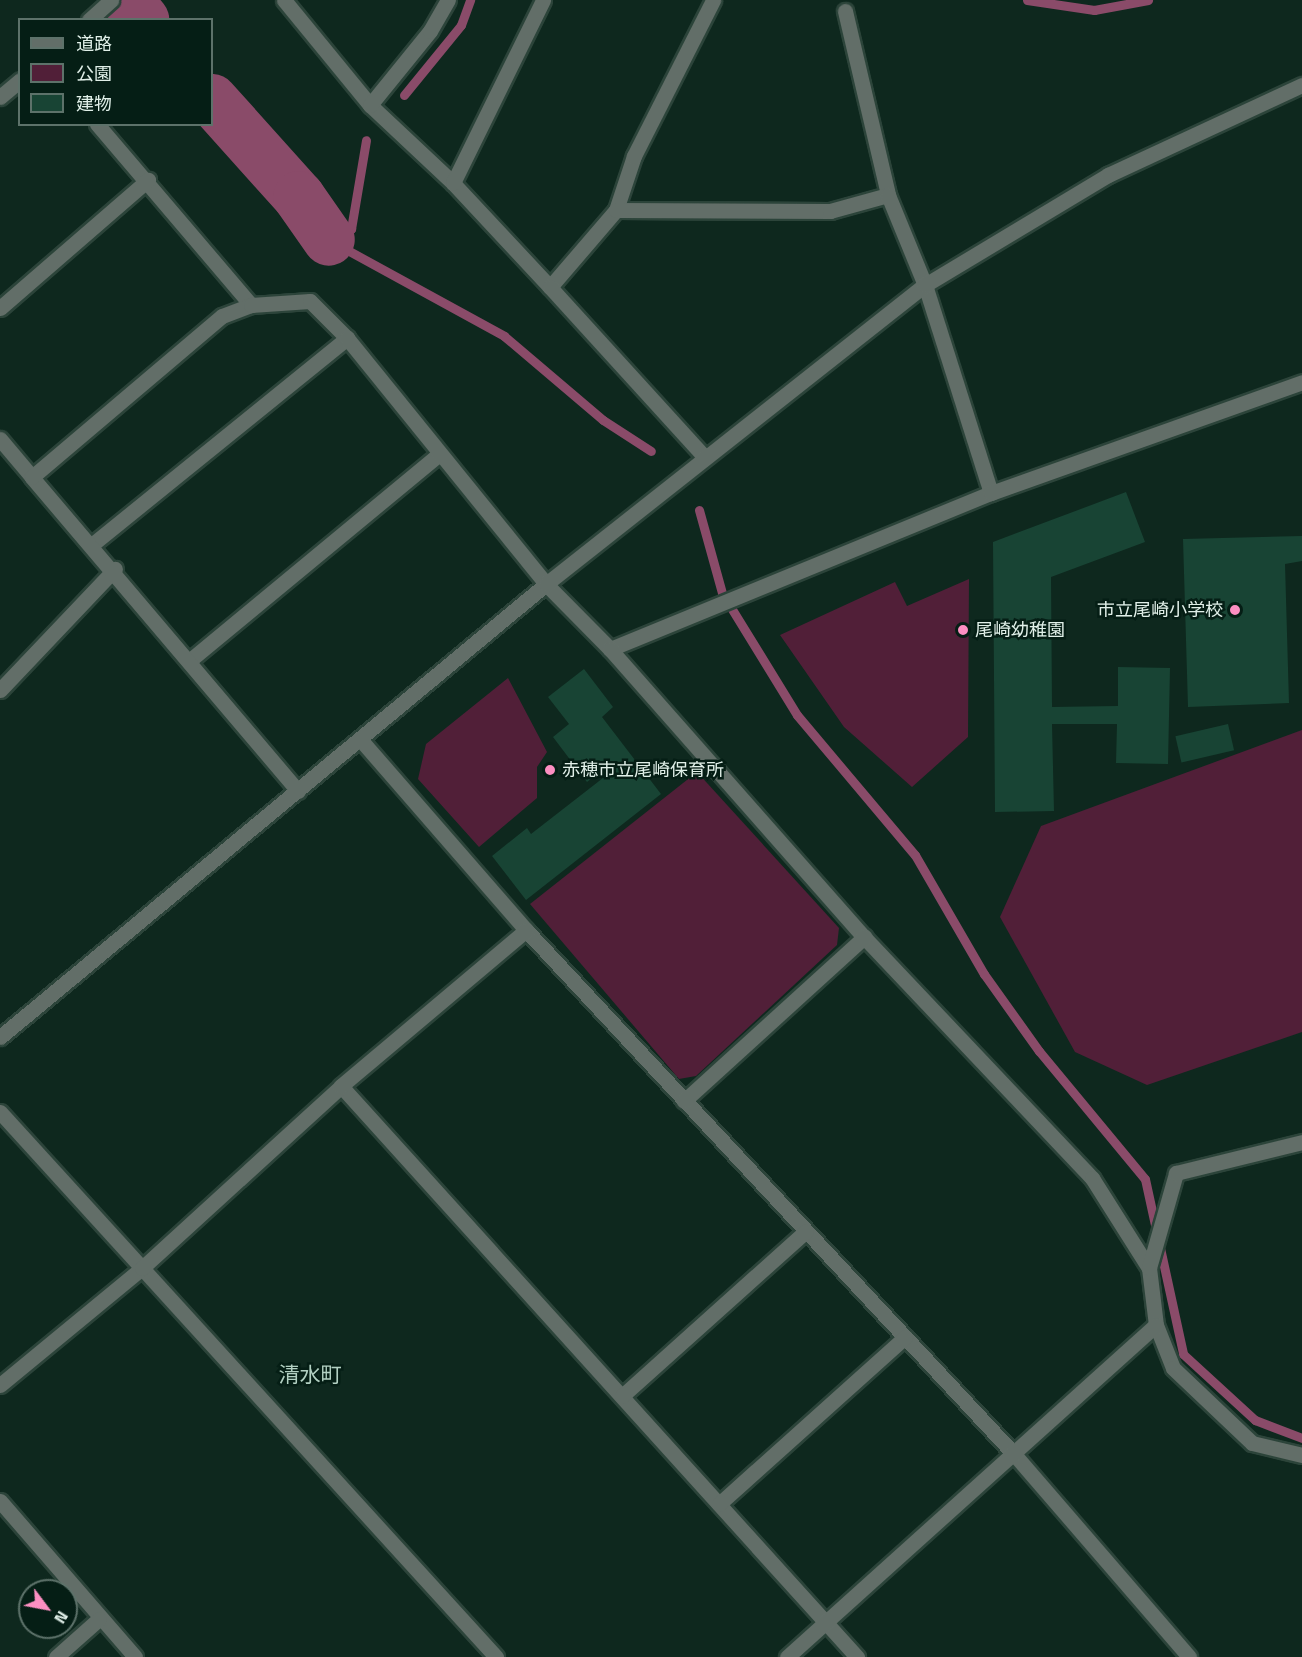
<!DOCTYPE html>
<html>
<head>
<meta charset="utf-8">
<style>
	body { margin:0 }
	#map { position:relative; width:1302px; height:1657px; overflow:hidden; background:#0e281e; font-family:"Titillium Web","Noto Sans JP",sans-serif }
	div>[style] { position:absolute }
	.green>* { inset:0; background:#511f38 }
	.stream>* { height:9px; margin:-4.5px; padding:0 4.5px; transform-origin:4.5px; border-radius:4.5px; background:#8a4b69 }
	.river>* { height:52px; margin:-26px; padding:0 26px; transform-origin:26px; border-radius:26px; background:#8a4b69 }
	.building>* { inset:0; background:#184434; transform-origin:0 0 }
	.roads { filter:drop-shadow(2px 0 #2c443a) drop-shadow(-2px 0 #2c443a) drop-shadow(0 2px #2c443a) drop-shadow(0 -2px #2c443a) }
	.minor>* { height:15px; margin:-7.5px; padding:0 7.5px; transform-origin:7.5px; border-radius:7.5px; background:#626e68 }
	.dots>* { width:16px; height:16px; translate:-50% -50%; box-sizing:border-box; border:3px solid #051e15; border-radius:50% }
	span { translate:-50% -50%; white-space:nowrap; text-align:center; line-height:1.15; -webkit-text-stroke:5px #051e15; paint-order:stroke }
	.poi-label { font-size:18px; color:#e1f0e9 }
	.right { translate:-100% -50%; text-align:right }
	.left { translate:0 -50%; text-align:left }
	.quarter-label { font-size:21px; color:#b2d0c2 }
	.legend { position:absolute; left:18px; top:18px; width:195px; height:108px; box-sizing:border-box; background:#051e15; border:2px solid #5d726a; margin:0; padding:8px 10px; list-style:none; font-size:18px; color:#e1f0e9 }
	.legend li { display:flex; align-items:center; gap:12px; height:30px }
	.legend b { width:30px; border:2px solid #5d726a }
	.north { position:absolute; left:18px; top:1579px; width:60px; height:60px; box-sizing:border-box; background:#051e15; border:2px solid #5d726a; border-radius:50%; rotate:122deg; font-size:16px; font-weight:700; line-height:24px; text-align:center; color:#e1f0e9 }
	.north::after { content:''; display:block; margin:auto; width:21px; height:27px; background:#fc8fc2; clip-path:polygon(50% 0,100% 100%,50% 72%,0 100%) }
</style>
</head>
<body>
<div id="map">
	<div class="green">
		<i style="clip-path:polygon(969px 579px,968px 737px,912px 787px,844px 727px,780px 635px,895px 582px,907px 606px)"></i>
		<i style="clip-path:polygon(508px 678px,547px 752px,537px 767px,537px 798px,479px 847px,418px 779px,426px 744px)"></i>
		<i style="clip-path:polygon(1302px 730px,1302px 1032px,1147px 1085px,1075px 1052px,1000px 917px,1041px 826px)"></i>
		<i style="clip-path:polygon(697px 772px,839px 928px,837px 945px,696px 1076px,679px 1079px,530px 904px)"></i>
	</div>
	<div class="stream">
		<i style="left:1027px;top:0;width:68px;rotate:8.5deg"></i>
		<i style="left:1094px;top:10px;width:55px;rotate:-10.5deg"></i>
		<i style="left:404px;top:95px;width:90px;rotate:-50.8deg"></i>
		<i style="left:461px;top:25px;width:27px;rotate:-70deg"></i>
		<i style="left:329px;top:240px;width:200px;rotate:28.7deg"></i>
		<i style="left:504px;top:336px;width:130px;rotate:40.3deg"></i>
		<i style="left:603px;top:420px;width:57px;rotate:32.9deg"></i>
		<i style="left:329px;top:240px;width:25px;rotate:-27deg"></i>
		<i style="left:351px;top:229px;width:90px;rotate:-80.4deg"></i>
		<i style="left:699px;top:510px;width:86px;rotate:74.5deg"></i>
		<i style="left:722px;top:593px;width:143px;rotate:58.4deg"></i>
		<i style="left:797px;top:715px;width:183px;rotate:49.9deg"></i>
		<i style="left:915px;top:855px;width:138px;rotate:59.9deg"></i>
		<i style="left:984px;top:974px;width:95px;rotate:54.5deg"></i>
		<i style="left:1039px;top:1051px;width:166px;rotate:50.4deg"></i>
		<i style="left:1145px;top:1179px;width:179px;rotate:77.7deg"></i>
		<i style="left:1183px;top:1354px;width:98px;rotate:42.5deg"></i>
		<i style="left:1255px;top:1420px;width:50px;rotate:21deg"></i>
	</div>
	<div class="river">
		<i style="left:127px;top:0;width:26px;rotate:51deg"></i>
		<i style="left:212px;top:100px;width:130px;rotate:48.1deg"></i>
		<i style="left:299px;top:197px;width:52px;rotate:55.1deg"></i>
	</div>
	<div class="building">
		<i style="clip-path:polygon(1126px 492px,1145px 542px,1051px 577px,1052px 707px,1118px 706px,1118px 667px,1170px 668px,1168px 764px,1116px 763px,1117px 724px,1052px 724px,1054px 811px,995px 812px,993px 542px)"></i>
		<i style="clip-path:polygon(1302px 536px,1302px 561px,1285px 564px,1289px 703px,1188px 707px,1183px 539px)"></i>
		<i style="clip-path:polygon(584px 669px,613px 707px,602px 717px,661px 794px,526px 900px,492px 856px,527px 828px,531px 834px,612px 771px,607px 766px,587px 782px,553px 737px,569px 724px,548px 697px)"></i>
		<i style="left:1228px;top:724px;width:27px;height:54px;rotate:77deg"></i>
	</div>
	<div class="roads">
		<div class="minor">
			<i style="left:284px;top:0;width:136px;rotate:50.7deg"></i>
			<i style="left:370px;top:105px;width:114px;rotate:43.2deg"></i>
			<i style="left:453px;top:183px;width:142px;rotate:47deg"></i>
			<i style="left:550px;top:287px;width:101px;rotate:-49.4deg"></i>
			<i style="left:616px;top:210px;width:57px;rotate:-71.6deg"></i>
			<i style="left:634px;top:156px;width:175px;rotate:-63.1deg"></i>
			<i style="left:845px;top:11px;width:189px;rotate:76.8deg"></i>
			<i style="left:89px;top:20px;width:30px;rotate:-42deg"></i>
			<i style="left:0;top:97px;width:26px;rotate:-40deg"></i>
			<i style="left:370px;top:105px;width:95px;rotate:-51deg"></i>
			<i style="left:430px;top:31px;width:36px;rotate:-60deg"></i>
			<i style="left:97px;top:124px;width:238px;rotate:49.6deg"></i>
			<i style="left:453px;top:183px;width:204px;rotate:-63.8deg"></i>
			<i style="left:616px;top:210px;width:214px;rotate:0.3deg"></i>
			<i style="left:830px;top:211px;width:60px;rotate:-15.4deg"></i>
			<i style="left:888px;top:195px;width:97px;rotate:67.7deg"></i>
			<i style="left:925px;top:285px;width:218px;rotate:72.4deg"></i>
			<i style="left:550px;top:287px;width:229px;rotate:47.7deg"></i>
			<i style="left:0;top:308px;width:196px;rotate:-40.9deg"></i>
			<i style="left:0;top:439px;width:50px;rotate:49.9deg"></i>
			<i style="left:94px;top:543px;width:326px;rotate:-39deg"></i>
			<i style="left:610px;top:649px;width:412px;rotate:-22.3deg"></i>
			<i style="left:991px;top:493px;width:330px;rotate:-19.6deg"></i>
			<i style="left:189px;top:661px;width:323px;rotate:-39.6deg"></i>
			<i style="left:0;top:690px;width:167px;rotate:-46.5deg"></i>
			<i style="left:360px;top:739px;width:253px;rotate:49deg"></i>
			<i style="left:526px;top:930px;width:716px;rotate:47.04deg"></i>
			<i style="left:1014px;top:1454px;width:268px;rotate:49.2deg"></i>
			<i style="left:298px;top:791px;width:412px;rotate:-130.3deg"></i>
			<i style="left:32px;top:477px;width:249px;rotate:-40.3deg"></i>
			<i style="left:222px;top:316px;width:31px;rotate:-21deg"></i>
			<i style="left:251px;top:305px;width:59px;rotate:-3.9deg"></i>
			<i style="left:310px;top:301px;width:52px;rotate:45deg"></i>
			<i style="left:347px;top:338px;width:316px;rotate:51deg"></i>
			<i style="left:546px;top:584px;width:91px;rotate:45.4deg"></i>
			<i style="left:610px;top:649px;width:384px;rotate:48.6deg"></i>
			<i style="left:864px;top:937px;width:332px;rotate:46.6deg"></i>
			<i style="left:1092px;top:1178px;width:107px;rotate:57.7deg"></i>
			<i style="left:1149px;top:1268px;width:57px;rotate:83deg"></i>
			<i style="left:1156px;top:1325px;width:46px;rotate:68.4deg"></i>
			<i style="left:1173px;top:1368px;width:109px;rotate:43.5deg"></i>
			<i style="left:1252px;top:1443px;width:51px;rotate:13.5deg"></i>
			<i style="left:0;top:1037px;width:709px;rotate:-39.68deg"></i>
			<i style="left:546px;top:584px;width:483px;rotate:-38.3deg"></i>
			<i style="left:925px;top:285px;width:214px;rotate:-31deg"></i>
			<i style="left:1108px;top:175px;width:214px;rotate:-24.9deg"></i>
			<i style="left:341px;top:1086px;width:770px;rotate:47.9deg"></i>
			<i style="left:684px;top:1101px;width:244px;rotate:-42.3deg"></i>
			<i style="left:0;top:1112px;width:737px;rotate:47.69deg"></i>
			<i style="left:1149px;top:1268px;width:99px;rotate:-74.1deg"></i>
			<i style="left:1176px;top:1173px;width:130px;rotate:-13.8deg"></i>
			<i style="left:0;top:1385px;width:184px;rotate:-39.5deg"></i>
			<i style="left:142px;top:1268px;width:270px;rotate:-42.4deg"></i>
			<i style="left:341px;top:1086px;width:242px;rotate:-40.1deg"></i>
			<i style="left:622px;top:1396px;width:247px;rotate:-41.9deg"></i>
			<i style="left:0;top:1501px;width:206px;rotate:49.1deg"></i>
			<i style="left:719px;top:1504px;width:250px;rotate:-41.9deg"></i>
			<i style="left:56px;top:1657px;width:57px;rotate:-41.5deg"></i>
			<i style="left:787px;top:1657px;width:496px;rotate:-42deg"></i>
		</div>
	</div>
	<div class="dots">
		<i style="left:1235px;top:610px;background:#fc8fc2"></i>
		<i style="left:963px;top:630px;background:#fc8fc2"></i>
		<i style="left:550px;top:770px;background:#fc8fc2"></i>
	</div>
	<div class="poi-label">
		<span class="right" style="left:1223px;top:610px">市立尾崎小学校</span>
		<span class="left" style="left:975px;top:630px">尾崎幼稚園</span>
		<span class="left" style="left:562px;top:770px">赤穂市立尾崎保育所</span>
	</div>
	<div class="quarter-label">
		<span style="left:310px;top:1374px">清水町</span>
	</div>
	<ul class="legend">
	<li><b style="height:8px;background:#626e68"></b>道路</li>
	<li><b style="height:16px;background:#511f38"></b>公園</li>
	<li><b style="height:16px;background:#184434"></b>建物</li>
	</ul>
	<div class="north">N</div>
</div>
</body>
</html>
